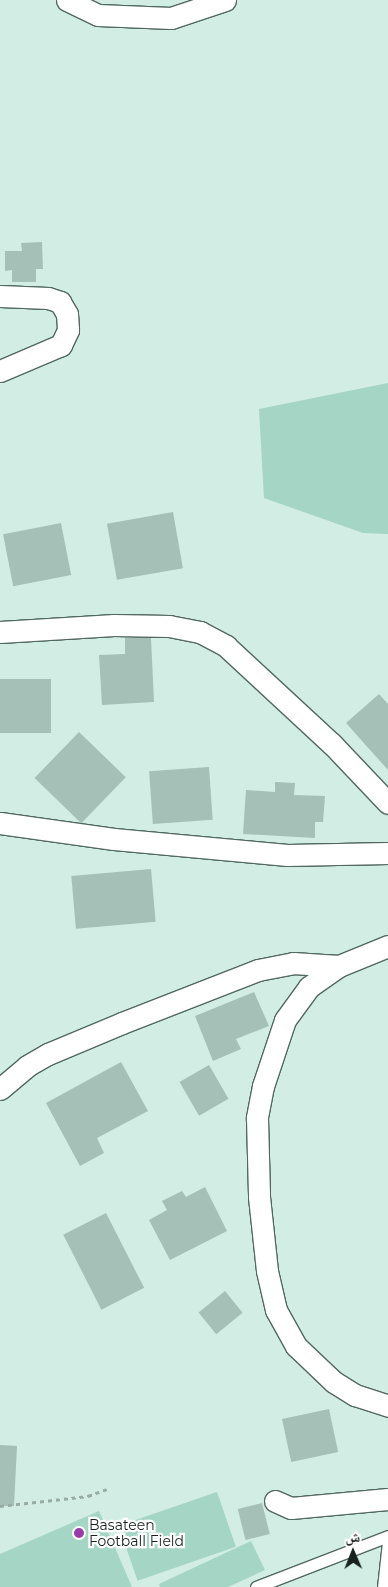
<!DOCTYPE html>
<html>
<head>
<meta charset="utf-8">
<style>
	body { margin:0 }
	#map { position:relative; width:388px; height:1587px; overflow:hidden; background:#d2ede3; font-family:Montserrat,"Noto Naskh Arabic",sans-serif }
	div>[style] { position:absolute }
	.green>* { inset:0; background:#a5d5c4; transform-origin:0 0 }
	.building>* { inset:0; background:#a5c0b6; transform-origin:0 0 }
	.path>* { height:3px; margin-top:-1.5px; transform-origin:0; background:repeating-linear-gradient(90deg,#96aca4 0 4px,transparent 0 8px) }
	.roads { filter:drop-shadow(1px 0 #516960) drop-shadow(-1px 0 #516960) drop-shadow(0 1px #516960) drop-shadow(0 -1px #516960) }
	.lane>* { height:11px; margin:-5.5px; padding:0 5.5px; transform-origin:5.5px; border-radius:5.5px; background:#fff }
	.street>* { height:21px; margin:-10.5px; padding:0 10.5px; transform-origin:10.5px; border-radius:10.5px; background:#fff }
	.dots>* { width:14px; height:14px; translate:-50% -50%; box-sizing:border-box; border:2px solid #fff; border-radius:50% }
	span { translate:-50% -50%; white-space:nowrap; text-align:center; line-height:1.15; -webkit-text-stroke:4.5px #fff; paint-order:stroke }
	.poi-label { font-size:14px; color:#17211d }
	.left { translate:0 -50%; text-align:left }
	.north { position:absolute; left:328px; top:1527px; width:50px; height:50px; -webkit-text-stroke:4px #fff; paint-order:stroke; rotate:359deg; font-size:14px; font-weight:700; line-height:20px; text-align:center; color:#17211d }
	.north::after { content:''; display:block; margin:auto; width:18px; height:22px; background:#17211d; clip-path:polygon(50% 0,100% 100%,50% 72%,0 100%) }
</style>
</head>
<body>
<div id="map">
	<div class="green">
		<i style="clip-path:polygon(388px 383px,388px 534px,363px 533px,264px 498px,259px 409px)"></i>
		<i style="left:217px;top:1492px;width:58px;height:104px;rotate:71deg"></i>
		<i style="clip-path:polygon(99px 1511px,132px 1587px,0 1587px,0 1554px)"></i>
		<i style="clip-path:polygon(251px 1541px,265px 1570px,228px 1587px,160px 1587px,159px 1584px)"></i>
	</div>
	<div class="building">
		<i style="clip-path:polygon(42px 242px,43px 269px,36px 269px,36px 282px,12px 282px,12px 270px,5px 271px,5px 251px,22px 251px,21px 243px)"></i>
		<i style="left:173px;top:512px;width:57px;height:67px;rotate:80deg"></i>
		<i style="left:61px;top:523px;width:53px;height:59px;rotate:79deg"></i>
		<i style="clip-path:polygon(125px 638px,151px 638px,154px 702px,102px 705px,99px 655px,125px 654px)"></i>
		<i style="left:0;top:679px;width:51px;height:54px"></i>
		<i style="clip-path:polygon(379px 694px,388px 704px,388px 770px,346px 723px)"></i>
		<i style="left:79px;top:732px;width:65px;height:64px;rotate:44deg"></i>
		<i style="left:209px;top:767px;width:53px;height:60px;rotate:86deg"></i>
		<i style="clip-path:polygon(275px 782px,295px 783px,294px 795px,325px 796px,323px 822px,315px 822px,315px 838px,243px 834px,246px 790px,275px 792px)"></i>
		<i style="left:151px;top:869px;width:53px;height:80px;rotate:85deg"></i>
		<i style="clip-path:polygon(254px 992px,269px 1026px,236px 1039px,241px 1049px,213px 1061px,195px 1016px)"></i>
		<i style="clip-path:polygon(121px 1062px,148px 1111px,97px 1138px,104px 1153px,80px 1166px,46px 1103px)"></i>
		<i style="left:209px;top:1065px;width:39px;height:34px;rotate:60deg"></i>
		<i style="clip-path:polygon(205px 1187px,227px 1231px,170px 1260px,149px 1220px,167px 1210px,162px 1201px,182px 1191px,186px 1197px)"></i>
		<i style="left:106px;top:1213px;width:84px;height:48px;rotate:63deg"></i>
		<i style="left:225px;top:1291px;width:28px;height:34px;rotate:51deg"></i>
		<i style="left:329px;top:1409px;width:44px;height:48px;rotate:78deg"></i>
		<i style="clip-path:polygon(0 1445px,17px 1446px,14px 1506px,0 1506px)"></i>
		<i style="left:262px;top:1503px;width:32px;height:25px;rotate:76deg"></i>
	</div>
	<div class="path">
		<i style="left:0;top:1506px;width:89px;rotate:-6.5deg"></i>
		<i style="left:88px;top:1496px;width:20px;rotate:-20deg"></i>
	</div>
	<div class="roads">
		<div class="lane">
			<i style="left:256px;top:1587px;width:142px;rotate:-21.1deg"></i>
			<i style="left:383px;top:1587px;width:45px;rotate:-83.7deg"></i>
		</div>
		<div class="street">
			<i style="left:67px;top:0;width:34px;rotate:26deg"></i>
			<i style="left:98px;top:15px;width:73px;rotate:2.4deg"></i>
			<i style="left:171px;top:18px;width:57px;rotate:-18.4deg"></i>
			<i style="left:0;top:296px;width:48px;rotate:2.4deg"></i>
			<i style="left:48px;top:298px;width:13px;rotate:18deg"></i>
			<i style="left:60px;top:302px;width:14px;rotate:60deg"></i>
			<i style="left:67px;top:314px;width:16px;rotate:86deg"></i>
			<i style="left:68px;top:330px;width:17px;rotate:115deg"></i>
			<i style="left:61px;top:345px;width:66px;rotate:156.9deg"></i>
			<i style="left:0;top:632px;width:114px;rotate:-3.5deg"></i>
			<i style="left:114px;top:625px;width:55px;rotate:1deg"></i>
			<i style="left:169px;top:626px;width:32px;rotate:11deg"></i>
			<i style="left:200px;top:632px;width:30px;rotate:28deg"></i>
			<i style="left:226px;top:646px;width:144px;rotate:42.8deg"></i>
			<i style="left:332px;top:744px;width:81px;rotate:46.5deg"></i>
			<i style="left:0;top:823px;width:115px;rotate:8deg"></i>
			<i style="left:114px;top:839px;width:174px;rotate:5.3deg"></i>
			<i style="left:287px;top:855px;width:101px;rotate:-1.1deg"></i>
			<i style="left:388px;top:946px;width:53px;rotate:157.8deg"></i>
			<i style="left:339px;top:966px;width:37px;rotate:145deg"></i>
			<i style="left:309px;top:987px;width:41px;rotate:126deg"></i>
			<i style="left:285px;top:1020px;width:70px;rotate:108.4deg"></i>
			<i style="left:263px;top:1086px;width:33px;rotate:101deg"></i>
			<i style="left:257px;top:1118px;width:79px;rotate:88.5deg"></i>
			<i style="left:259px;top:1197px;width:74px;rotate:83.8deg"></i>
			<i style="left:267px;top:1271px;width:40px;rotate:77deg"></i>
			<i style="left:276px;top:1310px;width:41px;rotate:60.9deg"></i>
			<i style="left:296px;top:1346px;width:52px;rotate:43.5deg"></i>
			<i style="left:334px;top:1382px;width:25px;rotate:32deg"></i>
			<i style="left:355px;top:1395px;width:35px;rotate:18deg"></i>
			<i style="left:0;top:1089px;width:35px;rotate:-40deg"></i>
			<i style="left:27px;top:1066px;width:24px;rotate:-30deg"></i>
			<i style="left:48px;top:1054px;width:80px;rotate:-22.7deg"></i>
			<i style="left:122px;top:1023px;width:146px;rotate:-21.3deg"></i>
			<i style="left:258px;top:970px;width:36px;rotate:-11deg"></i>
			<i style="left:293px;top:963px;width:46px;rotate:3.7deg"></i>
			<i style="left:275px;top:1501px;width:17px;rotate:24deg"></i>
			<i style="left:291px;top:1508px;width:97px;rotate:-5.3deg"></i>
		</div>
	</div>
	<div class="dots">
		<i style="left:79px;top:1533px;background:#983da7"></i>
	</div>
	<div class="poi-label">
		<span class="left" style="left:89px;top:1533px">Basateen<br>Football Field</span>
	</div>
	<div class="north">ش</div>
</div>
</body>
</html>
